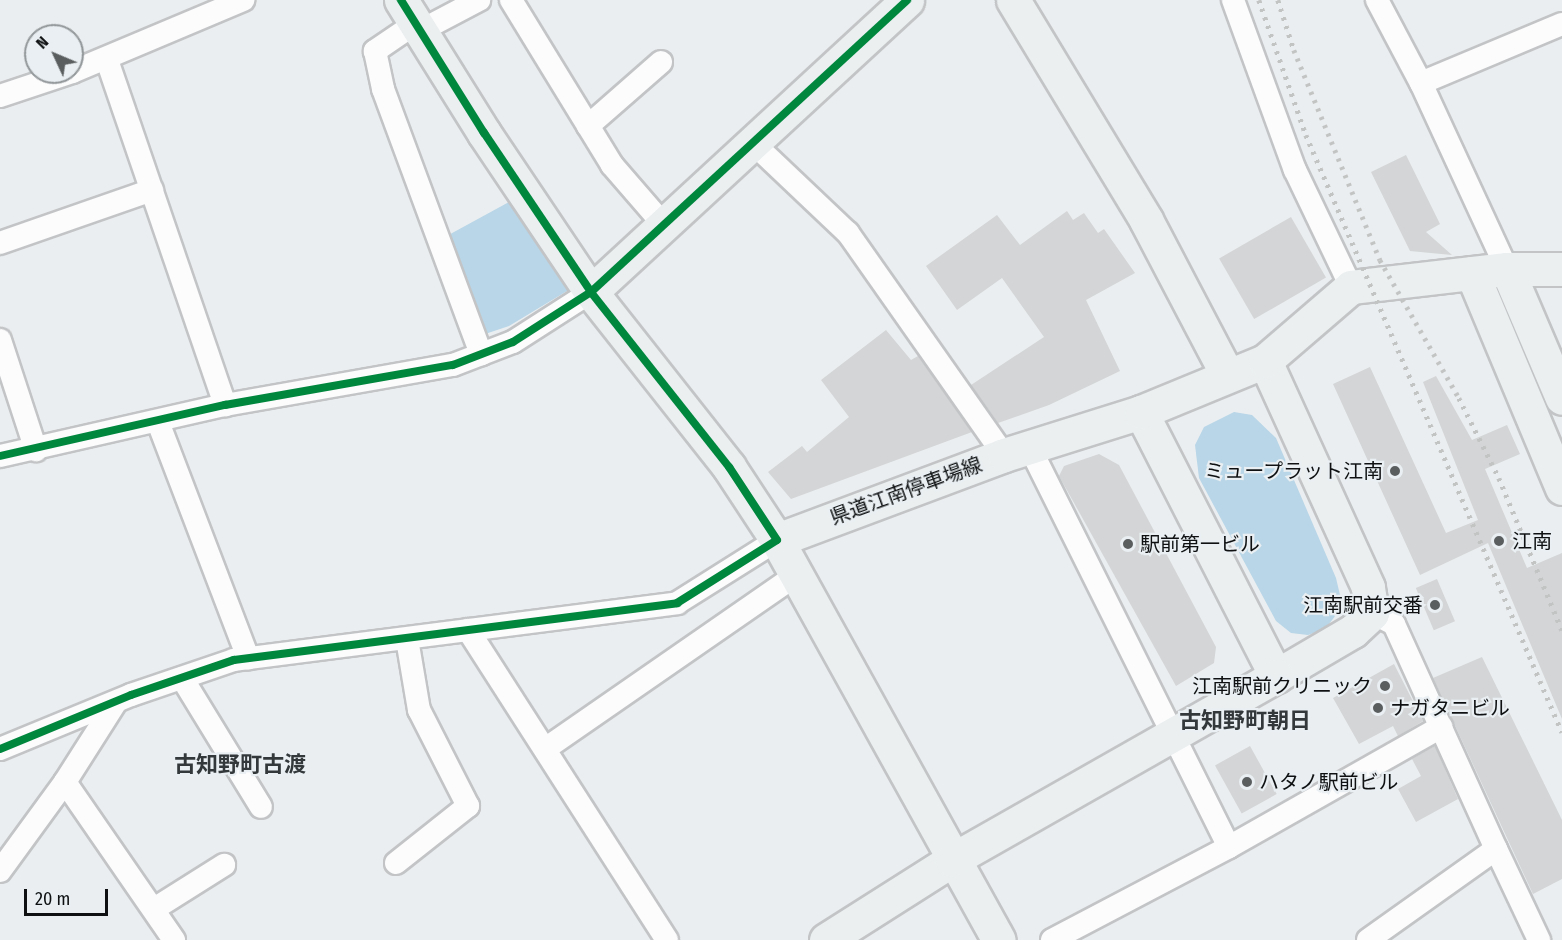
<!DOCTYPE html>
<html>
<head>
<meta charset="utf-8">
<style>
	body { margin:0 }
	#map { position:relative; width:1562px; height:940px; overflow:hidden; background:#ebeef0; font-family:"Fira Sans Condensed","Noto Sans JP",sans-serif }
	div>[style] { position:absolute }
	.green>* { inset:0; background:#b8d6e7 }
	.building>* { inset:0; background:#d3d5d6; transform-origin:0 0 }
	.roads { filter:drop-shadow(2px 0 #c2c4c6) drop-shadow(-2px 0 #c2c4c6) drop-shadow(0 2px #c2c4c6) drop-shadow(0 -2px #c2c4c6) }
	.street>* { height:22px; margin:-11px; padding:0 11px; transform-origin:11px; border-radius:11px; background:#fcfcfd }
	.secondary>* { height:33px; margin:-16.5px; padding:0 16.5px; transform-origin:16.5px; border-radius:16.5px; background:#ebeff0 }
	.rail>* { height:4.5px; margin-top:-2.25px; transform-origin:0; background:repeating-linear-gradient(90deg,#c2c3c3 0 3px,transparent 0 9px) }
	.cycleway>* { height:8px; margin:-4px; padding:0 4px; transform-origin:4px; border-radius:4px; background:#00873e }
	.dots>* { width:16px; height:16px; translate:-50% -50%; box-sizing:border-box; border:3px solid #e9eff2; border-radius:50% }
	span { translate:-50% -50%; white-space:nowrap; text-align:center; line-height:1.15; -webkit-text-stroke:4.5px #e9eff2; paint-order:stroke }
	.poi-label { font-size:20px; color:#0e1011 }
	.right { translate:-100% -50%; text-align:right }
	.left { translate:0 -50%; text-align:left }
	.street-label { font-size:20px; color:#0e1011 }
	.quarter-label { font-size:22px; color:#33383a; font-weight:700 }
	.north { position:absolute; left:24px; top:24px; width:60px; height:60px; box-sizing:border-box; background:#e9eff2; border:2px solid #919698; border-radius:50%; rotate:314deg; font-size:16px; font-weight:700; line-height:24px; text-align:center; color:#0e1011 }
	.north::after { content:''; display:block; margin:auto; width:21px; height:27px; background:#5b5e5f; clip-path:polygon(50% 0,100% 100%,50% 72%,0 100%) }
	.scale { position:absolute; left:24px; top:889px; width:84px; height:27px; box-sizing:border-box; border:3px solid #0e1011; border-top:0; padding-left:8px; font-size:18px; line-height:21px; white-space:nowrap; color:#0e1011; -webkit-text-stroke:4px #e9eff2; paint-order:stroke }
</style>
</head>
<body>
<div id="map">
	<div class="green">
		<i style="clip-path:polygon(509px 202px,572px 288px,509px 326px,482px 335px,443px 238px)"></i>
		<i style="clip-path:polygon(1234px 412px,1252px 415px,1276px 438px,1336px 578px,1340px 595px,1336px 615px,1325px 629px,1308px 635px,1291px 633px,1276px 621px,1199px 478px,1195px 445px,1204px 427px)"></i>
	</div>
	<div class="building">
		<i style="clip-path:polygon(1406px 155px,1440px 224px,1426px 232px,1452px 255px,1410px 251px,1371px 172px)"></i>
		<i style="clip-path:polygon(1067px 211px,1073px 220px,1084px 213px,1098px 233px,1104px 229px,1135px 273px,1086px 300px,1120px 371px,1049px 405px,998px 423px,971px 385px,1044px 337px,1002px 278px,957px 310px,926px 266px,997px 215px,1020px 245px)"></i>
		<i style="left:1291px;top:217px;width:70px;height:83px;rotate:60deg"></i>
		<i style="clip-path:polygon(886px 330px,911px 360px,918px 356px,972px 432px,791px 499px,768px 472px,802px 446px,807px 452px,849px 417px,821px 380px)"></i>
		<i style="clip-path:polygon(1370px 367px,1446px 533px,1478px 520px,1423px 382px,1436px 376px,1472px 440px,1507px 425px,1520px 454px,1485px 469px,1527px 568px,1562px 553px,1562px 719px,1488px 543px,1420px 575px,1333px 384px)"></i>
		<i style="clip-path:polygon(1099px 454px,1119px 465px,1216px 647px,1214px 663px,1176px 686px,1059px 476px,1064px 466px)"></i>
		<i style="left:1437px;top:579px;width:46px;height:23px;rotate:67deg"></i>
		<i style="clip-path:polygon(1482px 657px,1562px 820px,1562px 879px,1533px 894px,1433px 678px)"></i>
		<i style="clip-path:polygon(1394px 664px,1423px 721px,1398px 736px,1393px 726px,1359px 744px,1333px 698px)"></i>
		<i style="left:1250px;top:746px;width:55px;height:40px;rotate:61deg"></i>
		<i style="clip-path:polygon(1435px 746px,1458px 799px,1416px 822px,1398px 789px,1421px 776px,1412px 759px)"></i>
	</div>
	<div class="roads">
		<div class="street">
			<i style="left:511px;top:0;width:193px;rotate:58.5deg"></i>
			<i style="left:612px;top:165px;width:79px;rotate:49.1deg"></i>
			<i style="left:1233px;top:0;width:181px;rotate:70deg"></i>
			<i style="left:1295px;top:170px;width:130px;rotate:64.4deg"></i>
			<i style="left:1377px;top:0;width:94px;rotate:62.1deg"></i>
			<i style="left:1421px;top:83px;width:205px;rotate:65.2deg"></i>
			<i style="left:416px;top:23px;width:50px;rotate:145.7deg"></i>
			<i style="left:375px;top:51px;width:39px;rotate:78deg"></i>
			<i style="left:383px;top:89px;width:283px;rotate:69.7deg"></i>
			<i style="left:420px;top:31px;width:67px;rotate:-27.7deg"></i>
			<i style="left:107px;top:60px;width:365px;rotate:71.1deg"></i>
			<i style="left:72px;top:72px;width:186px;rotate:-22.8deg"></i>
			<i style="left:1421px;top:83px;width:153px;rotate:-22.7deg"></i>
			<i style="left:0;top:96px;width:76px;rotate:-18.4deg"></i>
			<i style="left:588px;top:126px;width:97px;rotate:-41.2deg"></i>
			<i style="left:753px;top:143px;width:131px;rotate:43.5deg"></i>
			<i style="left:848px;top:233px;width:271px;rotate:54.9deg"></i>
			<i style="left:0;top:243px;width:161px;rotate:-19.2deg"></i>
			<i style="left:0;top:340px;width:116px;rotate:71.9deg"></i>
			<i style="left:158px;top:422px;width:253px;rotate:69.1deg"></i>
			<i style="left:1029px;top:446px;width:448px;rotate:63.5deg"></i>
			<i style="left:0;top:456px;width:231px;rotate:-12.8deg"></i>
			<i style="left:225px;top:405px;width:231px;rotate:-10deg"></i>
			<i style="left:453px;top:365px;width:64px;rotate:-21deg"></i>
			<i style="left:513px;top:342px;width:93px;rotate:-32.7deg"></i>
			<i style="left:468px;top:630px;width:368px;rotate:57.3deg"></i>
			<i style="left:182px;top:678px;width:151px;rotate:58.5deg"></i>
			<i style="left:0;top:749px;width:142px;rotate:-22.4deg"></i>
			<i style="left:131px;top:695px;width:109px;rotate:-18.8deg"></i>
			<i style="left:234px;top:660px;width:447px;rotate:-7.3deg"></i>
			<i style="left:677px;top:603px;width:118px;rotate:-32.2deg"></i>
			<i style="left:545px;top:749px;width:305px;rotate:-34.7deg"></i>
			<i style="left:65px;top:782px;width:192px;rotate:55.4deg"></i>
			<i style="left:1496px;top:849px;width:101px;rotate:64.7deg"></i>
			<i style="left:396px;top:863px;width:92px;rotate:-38.4deg"></i>
			<i style="left:468px;top:806px;width:108px;rotate:-117deg"></i>
			<i style="left:419px;top:710px;width:72px;rotate:-99.6deg"></i>
			<i style="left:0;top:871px;width:110px;rotate:-53.9deg"></i>
			<i style="left:65px;top:782px;width:95px;rotate:-57.5deg"></i>
			<i style="left:154px;top:909px;width:83px;rotate:-32.2deg"></i>
			<i style="left:1052px;top:940px;width:200px;rotate:-27.7deg"></i>
			<i style="left:1229px;top:847px;width:244px;rotate:-29.5deg"></i>
			<i style="left:1368px;top:940px;width:157px;rotate:-35.4deg"></i>
			<i style="left:1496px;top:849px;width:247px;rotate:-114.4deg"></i>
			<i style="left:1394px;top:624px;width:25px;rotate:-153deg"></i>
		</div>
		<div class="secondary">
			<i style="left:401px;top:0;width:157px;rotate:58deg"></i>
			<i style="left:484px;top:133px;width:192px;rotate:56.1deg"></i>
			<i style="left:591px;top:292px;width:223px;rotate:51.7deg"></i>
			<i style="left:729px;top:467px;width:87px;rotate:56.7deg"></i>
			<i style="left:777px;top:540px;width:457px;rotate:61deg"></i>
			<i style="left:1013px;top:0;width:257px;rotate:58.8deg"></i>
			<i style="left:1146px;top:220px;width:174px;rotate:62.3deg"></i>
			<i style="left:1507px;top:269px;width:140px;rotate:66.9deg"></i>
			<i style="left:1472px;top:273px;width:233px;rotate:67.3deg"></i>
			<i style="left:591px;top:292px;width:430px;rotate:-42.7deg"></i>
			<i style="left:1141px;top:412px;width:297px;rotate:62.9deg"></i>
			<i style="left:1276px;top:676px;width:89px;rotate:-30.3deg"></i>
			<i style="left:1353px;top:631px;width:26px;rotate:-43deg"></i>
			<i style="left:1372px;top:613px;width:26px;rotate:-99deg"></i>
			<i style="left:1368px;top:587px;width:248px;rotate:-114.5deg"></i>
			<i style="left:777px;top:540px;width:242px;rotate:-20.5deg"></i>
			<i style="left:1004px;top:455px;width:144px;rotate:-17.4deg"></i>
			<i style="left:1141px;top:412px;width:134px;rotate:-22.4deg"></i>
			<i style="left:1265px;top:361px;width:113px;rotate:-40.7deg"></i>
			<i style="left:1351px;top:287px;width:157px;rotate:-6.6deg"></i>
			<i style="left:1507px;top:269px;width:55px"></i>
			<i style="left:826px;top:940px;width:149px;rotate:-32.4deg"></i>
			<i style="left:952px;top:860px;width:373px;rotate:-29.6deg"></i>
		</div>
	</div>
	<div class="rail">
		<i style="left:1259px;top:0;width:143px;rotate:70.8deg"></i>
		<i style="left:1306px;top:135px;width:650px;rotate:66.79deg"></i>
		<i style="left:1278px;top:0;width:52px;rotate:72.3deg"></i>
		<i style="left:1294px;top:50px;width:227px;rotate:67.7deg"></i>
		<i style="left:1380px;top:260px;width:159px;rotate:60.2deg"></i>
		<i style="left:1459px;top:398px;width:89px;rotate:63.4deg"></i>
		<i style="left:1499px;top:478px;width:165px;rotate:67.5deg"></i>
	</div>
	<div class="cycleway">
		<i style="left:0;top:456px;width:231px;rotate:-12.8deg"></i>
		<i style="left:225px;top:405px;width:231px;rotate:-10deg"></i>
		<i style="left:453px;top:365px;width:64px;rotate:-21deg"></i>
		<i style="left:513px;top:342px;width:93px;rotate:-32.7deg"></i>
		<i style="left:591px;top:292px;width:430px;rotate:-42.7deg"></i>
		<i style="left:0;top:749px;width:142px;rotate:-22.4deg"></i>
		<i style="left:131px;top:695px;width:109px;rotate:-18.8deg"></i>
		<i style="left:234px;top:660px;width:447px;rotate:-7.3deg"></i>
		<i style="left:677px;top:603px;width:118px;rotate:-32.2deg"></i>
		<i style="left:777px;top:540px;width:87px;rotate:-123.3deg"></i>
		<i style="left:729px;top:467px;width:223px;rotate:-128.3deg"></i>
		<i style="left:591px;top:292px;width:192px;rotate:-123.9deg"></i>
		<i style="left:484px;top:133px;width:157px;rotate:-122deg"></i>
	</div>
	<div class="dots">
		<i style="left:1395px;top:471px;background:#5b5e5f"></i>
		<i style="left:1499px;top:541px;background:#5b5e5f"></i>
		<i style="left:1128px;top:544px;background:#5b5e5f"></i>
		<i style="left:1435px;top:605px;background:#5b5e5f"></i>
		<i style="left:1385px;top:686px;background:#5b5e5f"></i>
		<i style="left:1378px;top:708px;background:#5b5e5f"></i>
		<i style="left:1247px;top:782px;background:#5b5e5f"></i>
	</div>
	<div class="poi-label">
		<span class="right" style="left:1383px;top:471px">ミュープラット江南</span>
		<span class="left" style="left:1512px;top:541px">江南</span>
		<span class="left" style="left:1140px;top:544px">駅前第一ビル</span>
		<span class="right" style="left:1423px;top:605px">江南駅前交番</span>
		<span class="right" style="left:1372px;top:686px">江南駅前クリニック</span>
		<span class="left" style="left:1390px;top:708px">ナガタニビル</span>
		<span class="left" style="left:1259px;top:782px">ハタノ駅前ビル</span>
	</div>
	<div class="street-label">
		<span style="left:906px;top:491px;rotate:-20deg">県道江南停車場線</span>
	</div>
	<div class="quarter-label">
		<span style="left:1245px;top:721px">古知野町朝日</span>
		<span style="left:240px;top:765px">古知野町古渡</span>
	</div>
	<div class="north">N</div>
	<div class="scale">20 m</div>
</div>
</body>
</html>
